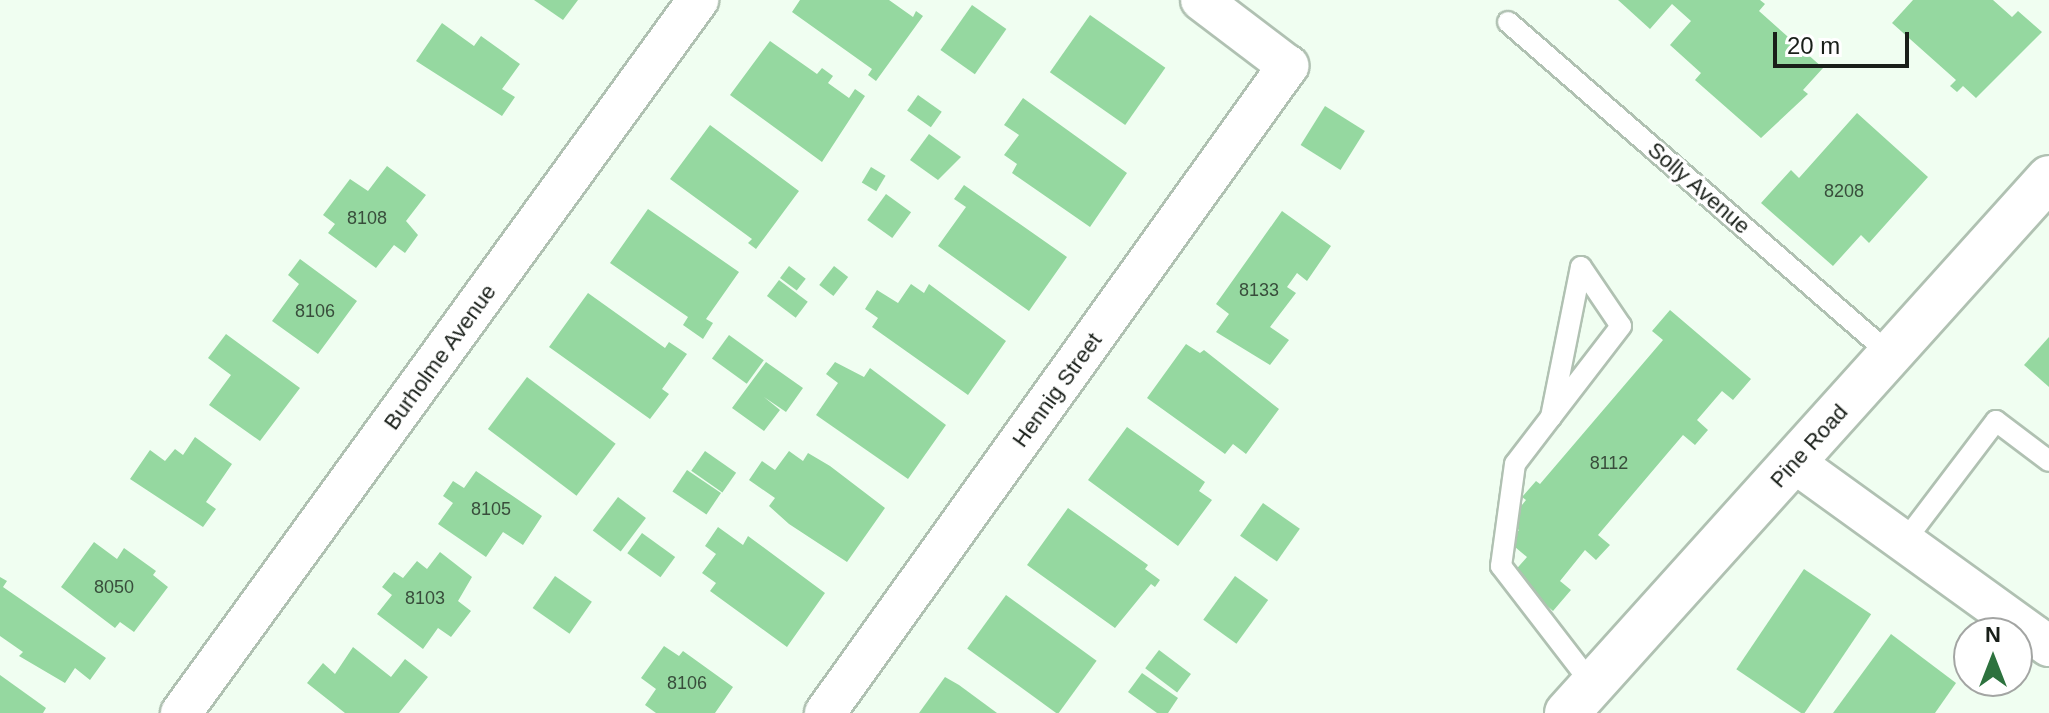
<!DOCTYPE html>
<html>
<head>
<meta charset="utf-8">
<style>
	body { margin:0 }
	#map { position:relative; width:2049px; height:713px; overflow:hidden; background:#f0fef1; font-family:Arial,sans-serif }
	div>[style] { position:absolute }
	.building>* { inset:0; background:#95d8a0; transform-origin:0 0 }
	.roads { filter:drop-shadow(2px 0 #b0c1b2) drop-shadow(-2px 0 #b0c1b2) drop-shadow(0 2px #b0c1b2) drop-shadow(0 -2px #b0c1b2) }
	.service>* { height:20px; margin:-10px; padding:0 10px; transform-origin:10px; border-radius:10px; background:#fff }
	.minor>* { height:40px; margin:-20px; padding:0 20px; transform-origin:20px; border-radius:20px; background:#fff }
	.tertiary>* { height:44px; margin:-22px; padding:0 22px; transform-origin:22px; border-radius:22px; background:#fff }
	span { translate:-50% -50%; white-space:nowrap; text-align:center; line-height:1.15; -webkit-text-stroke:6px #fff; paint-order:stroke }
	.number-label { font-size:18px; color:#384d3b }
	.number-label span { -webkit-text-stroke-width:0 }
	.street-label { font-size:22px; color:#191f19 }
	.north { position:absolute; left:1953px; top:617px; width:80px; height:80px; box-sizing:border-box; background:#fff; border:2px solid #a3a5a3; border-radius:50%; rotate:0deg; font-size:22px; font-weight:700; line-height:32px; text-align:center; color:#191f19 }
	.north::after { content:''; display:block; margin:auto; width:28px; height:36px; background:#2d723e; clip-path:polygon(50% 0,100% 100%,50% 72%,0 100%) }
	.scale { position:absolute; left:1773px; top:32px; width:136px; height:36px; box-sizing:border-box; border:4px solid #191f19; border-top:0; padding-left:10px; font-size:24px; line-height:28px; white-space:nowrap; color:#191f19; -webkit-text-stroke:6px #fff; paint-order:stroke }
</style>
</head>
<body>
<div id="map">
	<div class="building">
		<i style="clip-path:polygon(534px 0,578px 0,563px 20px)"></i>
		<i style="clip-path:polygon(800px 0,889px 0,913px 17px,916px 11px,923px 16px,876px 81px,868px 75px,872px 69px,792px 12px)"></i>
		<i style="clip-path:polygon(1618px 0,1760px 0,1765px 4px,1759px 11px,1823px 68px,1803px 90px,1808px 94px,1761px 138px,1695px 80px,1701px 73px,1670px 45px,1691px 21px,1672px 4px,1650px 29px)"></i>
		<i style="clip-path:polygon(1913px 0,1993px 0,2012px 17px,2018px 11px,2042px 32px,1976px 98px,1963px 86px,1957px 92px,1950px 86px,1956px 80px,1892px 23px)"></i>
		<i style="left:972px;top:5px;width:42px;height:55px;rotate:35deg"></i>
		<i style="left:1090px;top:15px;width:92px;height:70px;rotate:35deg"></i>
		<i style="clip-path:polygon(442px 23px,474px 46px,481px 36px,520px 64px,502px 89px,515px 97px,502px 116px,416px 61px)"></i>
		<i style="clip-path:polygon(770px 41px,817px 74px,822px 68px,833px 76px,828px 83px,849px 98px,855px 89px,865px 96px,822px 162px,730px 95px)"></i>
		<i style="left:918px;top:95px;width:29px;height:19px;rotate:35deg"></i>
		<i style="clip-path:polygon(1023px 98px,1127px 173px,1090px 227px,1012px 173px,1017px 164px,1004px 155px,1019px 135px,1004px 125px)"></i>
		<i style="left:1325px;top:106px;width:47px;height:46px;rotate:32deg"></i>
		<i style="clip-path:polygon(1857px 113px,1928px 177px,1869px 243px,1861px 235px,1833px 266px,1761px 203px,1791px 170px,1799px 178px)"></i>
		<i style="clip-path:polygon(710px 125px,799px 191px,756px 249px,748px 243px,752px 239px,670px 179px)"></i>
		<i style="clip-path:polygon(929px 134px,961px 157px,938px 180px,910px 160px)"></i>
		<i style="clip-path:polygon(387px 166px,426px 195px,406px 221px,418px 235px,405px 253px,394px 245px,376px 268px,328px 233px,335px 224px,323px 215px,350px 179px,368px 191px)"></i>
		<i style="left:871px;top:167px;width:17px;height:18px;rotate:31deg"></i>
		<i style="clip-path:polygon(964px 185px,1067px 257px,1029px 311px,938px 246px,966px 207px,954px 199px)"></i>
		<i style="left:886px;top:194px;width:31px;height:32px;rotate:36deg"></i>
		<i style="clip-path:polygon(648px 209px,739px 272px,706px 319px,713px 323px,703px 339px,683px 325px,688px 317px,610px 263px)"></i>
		<i style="clip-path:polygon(1282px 211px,1331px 246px,1307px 281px,1297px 273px,1287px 287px,1296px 293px,1270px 327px,1289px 340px,1270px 365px,1216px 332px,1229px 314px,1216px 304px)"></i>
		<i style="clip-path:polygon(300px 259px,357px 301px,318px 354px,272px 321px,299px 284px,288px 275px)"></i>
		<i style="left:789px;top:266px;width:21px;height:15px;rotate:37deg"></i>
		<i style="left:834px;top:266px;width:18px;height:24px;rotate:38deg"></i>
		<i style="left:779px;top:280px;width:36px;height:20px;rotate:37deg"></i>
		<i style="clip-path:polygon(911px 284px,924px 293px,929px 284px,1006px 341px,968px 395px,872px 327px,878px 318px,865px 309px,877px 290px,898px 303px)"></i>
		<i style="clip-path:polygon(588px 293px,665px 348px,669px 342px,687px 354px,662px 389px,669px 394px,650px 419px,549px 347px)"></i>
		<i style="clip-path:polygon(1670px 310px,1751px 379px,1733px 400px,1722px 391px,1697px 420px,1708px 430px,1695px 445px,1683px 435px,1598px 535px,1610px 545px,1596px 560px,1585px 550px,1560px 581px,1571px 590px,1553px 611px,1511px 575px,1527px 557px,1509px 542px,1519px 530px,1509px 521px,1526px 500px,1522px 497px,1536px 481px,1540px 484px,1663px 340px,1652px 331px)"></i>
		<i style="clip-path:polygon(226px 334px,300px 388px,260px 441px,209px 405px,231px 375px,208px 358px)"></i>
		<i style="left:729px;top:335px;width:43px;height:29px;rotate:36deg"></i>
		<i style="clip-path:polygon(2049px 337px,2049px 387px,2024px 365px)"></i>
		<i style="clip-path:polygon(1186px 344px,1200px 353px,1204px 350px,1279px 409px,1246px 454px,1233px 444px,1225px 454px,1147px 398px)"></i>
		<i style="clip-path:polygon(766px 362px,803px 388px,786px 412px,764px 397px,780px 410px,764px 431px,732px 408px)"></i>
		<i style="clip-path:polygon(835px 362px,864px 377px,870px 368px,946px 425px,908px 479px,816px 415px,838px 383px,826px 374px)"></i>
		<i style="left:527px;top:377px;width:111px;height:65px;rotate:37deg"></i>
		<i style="clip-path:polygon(1127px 427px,1205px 482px,1199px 491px,1212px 500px,1178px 546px,1088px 480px)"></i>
		<i style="clip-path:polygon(195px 437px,232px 464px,206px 502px,216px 509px,203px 527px,130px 479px,150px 450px,165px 461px,175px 449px,183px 455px)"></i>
		<i style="left:705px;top:451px;width:38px;height:24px;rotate:35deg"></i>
		<i style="clip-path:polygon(789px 451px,803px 461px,808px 453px,830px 466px,885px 508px,847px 562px,789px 524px,769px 506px,775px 498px,749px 480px,762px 461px,775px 470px)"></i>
		<i style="left:687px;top:470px;width:41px;height:26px;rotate:34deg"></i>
		<i style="clip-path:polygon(476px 471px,542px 516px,523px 545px,503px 532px,486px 557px,438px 524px,453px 503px,443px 496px,453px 481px,464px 488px)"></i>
		<i style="left:618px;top:497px;width:35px;height:42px;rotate:37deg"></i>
		<i style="left:1263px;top:503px;width:45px;height:40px;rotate:35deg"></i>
		<i style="clip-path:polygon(1068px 508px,1148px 565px,1145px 569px,1160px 580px,1155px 587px,1151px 584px,1115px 628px,1027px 565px)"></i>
		<i style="clip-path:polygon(718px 527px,743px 545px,748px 536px,825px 593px,787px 647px,710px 591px,716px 583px,702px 573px,716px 554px,705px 546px)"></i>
		<i style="left:642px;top:533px;width:41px;height:25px;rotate:36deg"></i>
		<i style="clip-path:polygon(94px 542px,117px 559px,124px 548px,156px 571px,153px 575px,168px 587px,134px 632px,120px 622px,115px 628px,61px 587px)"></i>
		<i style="clip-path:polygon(440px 552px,472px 577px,458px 601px,471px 611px,451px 637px,438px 628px,423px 649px,377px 614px,392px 595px,382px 587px,394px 572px,403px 578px,417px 561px,427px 569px)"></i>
		<i style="left:1804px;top:569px;width:81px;height:121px;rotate:34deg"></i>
		<i style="left:555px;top:576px;width:45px;height:39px;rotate:35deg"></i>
		<i style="left:1235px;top:576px;width:41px;height:54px;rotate:36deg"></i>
		<i style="clip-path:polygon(0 577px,7px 581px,3px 587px,106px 658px,90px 680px,75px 668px,65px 683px,19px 656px,23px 652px,0 636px)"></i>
		<i style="left:1006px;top:595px;width:112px;height:66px;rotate:36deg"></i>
		<i style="clip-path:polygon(1891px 634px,1956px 683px,1935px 713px,1833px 713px)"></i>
		<i style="clip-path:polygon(664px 646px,679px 656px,683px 651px,733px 687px,715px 713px,656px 713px,645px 705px,656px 689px,641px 678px)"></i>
		<i style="clip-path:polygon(353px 647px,391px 677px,405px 659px,428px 677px,399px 713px,345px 713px,307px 683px,323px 663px,335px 674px)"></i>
		<i style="left:1159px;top:650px;width:40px;height:23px;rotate:37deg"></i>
		<i style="clip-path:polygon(1142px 673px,1178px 698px,1168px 713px,1157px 713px,1128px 692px)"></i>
		<i style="clip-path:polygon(0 675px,46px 708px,43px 713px,0 713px)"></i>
		<i style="clip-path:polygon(945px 677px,959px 685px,997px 713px,919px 713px)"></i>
	</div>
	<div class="roads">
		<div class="service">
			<i style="left:1508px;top:22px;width:508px;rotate:41.01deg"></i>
			<i style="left:1551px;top:417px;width:153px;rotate:-78.7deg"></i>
			<i style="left:1581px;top:267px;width:71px;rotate:55.9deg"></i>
			<i style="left:1621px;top:326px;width:115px;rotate:127.6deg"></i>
			<i style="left:1551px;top:417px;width:59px;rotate:127.5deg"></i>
			<i style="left:1515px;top:464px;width:103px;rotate:97.8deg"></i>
			<i style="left:1501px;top:566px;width:148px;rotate:52.4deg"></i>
			<i style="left:1904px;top:542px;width:152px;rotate:-52.8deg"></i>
			<i style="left:1996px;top:421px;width:66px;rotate:37deg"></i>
		</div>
		<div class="minor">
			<i style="left:1795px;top:463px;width:313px;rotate:35.8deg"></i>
			<i style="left:181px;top:713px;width:881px;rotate:-54.05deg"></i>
			<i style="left:825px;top:713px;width:796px;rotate:-54.41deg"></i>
			<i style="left:1288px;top:66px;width:109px;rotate:-142.8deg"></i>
		</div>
		<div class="tertiary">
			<i style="left:1567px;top:713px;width:720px;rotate:-47.98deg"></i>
		</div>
	</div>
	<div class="number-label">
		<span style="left:1844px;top:191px">8208</span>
		<span style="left:367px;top:218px">8108</span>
		<span style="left:1259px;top:290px">8133</span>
		<span style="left:315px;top:311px">8106</span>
		<span style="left:1609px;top:463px">8112</span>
		<span style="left:491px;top:509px">8105</span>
		<span style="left:114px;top:587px">8050</span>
		<span style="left:425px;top:598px">8103</span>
		<span style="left:687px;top:683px">8106</span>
	</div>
	<div class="street-label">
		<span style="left:1699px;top:188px;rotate:41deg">Solly Avenue</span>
		<span style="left:440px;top:357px;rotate:-54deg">Burholme Avenue</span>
		<span style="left:1057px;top:390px;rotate:-54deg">Hennig Street</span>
		<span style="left:1809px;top:446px;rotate:-48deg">Pine Road</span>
	</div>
	<div class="north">N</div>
	<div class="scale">20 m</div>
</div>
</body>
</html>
